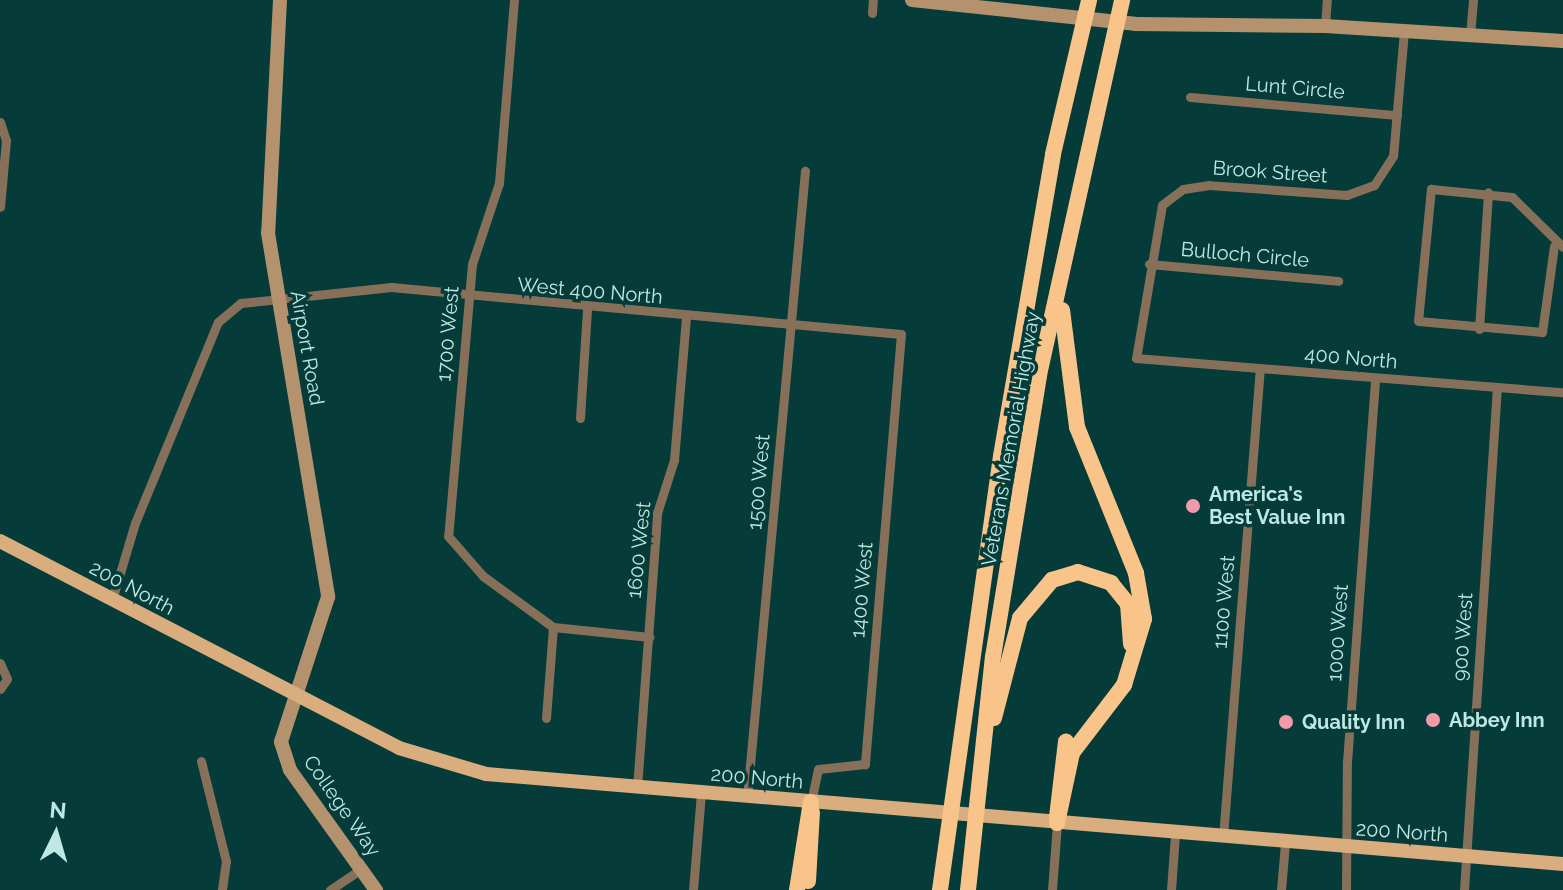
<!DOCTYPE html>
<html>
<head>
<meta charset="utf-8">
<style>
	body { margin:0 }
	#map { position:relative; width:1563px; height:890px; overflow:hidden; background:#053b38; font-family:Raleway,sans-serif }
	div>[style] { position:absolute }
	.street>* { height:9px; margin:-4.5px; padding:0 4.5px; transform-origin:4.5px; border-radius:4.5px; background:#86705a }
	.secondary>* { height:14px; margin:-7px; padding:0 7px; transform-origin:7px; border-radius:7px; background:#b5926e }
	.primary>* { height:14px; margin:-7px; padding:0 7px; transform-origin:7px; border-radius:7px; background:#d9ad7d }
	.highway>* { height:16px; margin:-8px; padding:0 8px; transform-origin:8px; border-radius:8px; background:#f9c48a }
	.dots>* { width:22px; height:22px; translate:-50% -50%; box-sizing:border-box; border:4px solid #053b38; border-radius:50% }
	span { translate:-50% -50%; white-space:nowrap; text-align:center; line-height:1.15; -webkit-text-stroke:7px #053b38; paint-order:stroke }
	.street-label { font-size:20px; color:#bee8e3 }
	.poi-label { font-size:20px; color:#bee8e3; font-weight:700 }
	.left { translate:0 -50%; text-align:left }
	.north { position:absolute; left:16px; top:794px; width:80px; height:80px; -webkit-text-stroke:6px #053b38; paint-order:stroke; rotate:5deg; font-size:22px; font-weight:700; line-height:32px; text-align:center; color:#bee8e3 }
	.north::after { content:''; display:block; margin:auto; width:28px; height:36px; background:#bee8e3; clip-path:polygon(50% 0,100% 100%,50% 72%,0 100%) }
</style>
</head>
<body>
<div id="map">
	<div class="street">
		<i style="left:514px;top:0;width:184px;rotate:94.7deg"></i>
		<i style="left:499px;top:183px;width:85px;rotate:108.4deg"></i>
		<i style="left:472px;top:264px;width:273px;rotate:95deg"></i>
		<i style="left:448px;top:536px;width:53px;rotate:48.8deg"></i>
		<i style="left:483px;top:576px;width:87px;rotate:36.1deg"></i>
		<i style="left:553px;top:627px;width:97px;rotate:5.9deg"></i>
		<i style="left:872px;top:13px;width:13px;rotate:-86deg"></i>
		<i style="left:1325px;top:26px;width:26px;rotate:-86deg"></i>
		<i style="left:1404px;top:31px;width:125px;rotate:95deg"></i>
		<i style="left:1393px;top:156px;width:35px;rotate:123deg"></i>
		<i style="left:1374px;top:185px;width:29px;rotate:160deg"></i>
		<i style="left:1347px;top:195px;width:138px;rotate:-175.9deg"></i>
		<i style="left:1209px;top:185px;width:26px;rotate:171deg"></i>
		<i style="left:1183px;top:189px;width:26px;rotate:143deg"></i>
		<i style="left:1162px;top:205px;width:155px;rotate:99.6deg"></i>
		<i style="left:1136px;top:358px;width:428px;rotate:4.6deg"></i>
		<i style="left:1470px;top:35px;width:35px;rotate:-85deg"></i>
		<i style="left:1190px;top:97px;width:208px;rotate:5deg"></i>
		<i style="left:0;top:122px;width:19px;rotate:72deg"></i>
		<i style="left:6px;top:140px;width:67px;rotate:95.1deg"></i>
		<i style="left:1554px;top:246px;width:87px;rotate:97.9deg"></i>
		<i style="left:1542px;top:332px;width:124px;rotate:-174.9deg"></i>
		<i style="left:1418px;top:321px;width:133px;rotate:-84.4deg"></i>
		<i style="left:1431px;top:189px;width:81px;rotate:5.6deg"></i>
		<i style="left:1512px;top:197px;width:71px;rotate:44.4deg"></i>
		<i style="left:1149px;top:264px;width:190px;rotate:5.1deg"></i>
		<i style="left:1479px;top:329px;width:137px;rotate:-86.2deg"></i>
		<i style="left:580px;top:418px;width:109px;rotate:-86.3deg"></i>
		<i style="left:112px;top:600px;width:80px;rotate:-73.4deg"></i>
		<i style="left:135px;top:523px;width:217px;rotate:-67.6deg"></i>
		<i style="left:218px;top:322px;width:30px;rotate:-40deg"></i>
		<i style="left:241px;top:303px;width:151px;rotate:-6.1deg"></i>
		<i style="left:391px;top:287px;width:512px;rotate:5.27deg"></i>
		<i style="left:901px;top:334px;width:432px;rotate:94.8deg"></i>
		<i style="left:865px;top:764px;width:47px;rotate:173.9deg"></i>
		<i style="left:818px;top:769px;width:34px;rotate:102deg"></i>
		<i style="left:0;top:663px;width:17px;rotate:66deg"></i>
		<i style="left:7px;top:679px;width:12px;rotate:125deg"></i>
		<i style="left:546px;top:718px;width:91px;rotate:-85.6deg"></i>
		<i style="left:201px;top:761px;width:103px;rotate:76deg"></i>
		<i style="left:226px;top:861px;width:29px;rotate:98deg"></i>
		<i style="left:637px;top:788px;width:276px;rotate:-85.8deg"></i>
		<i style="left:657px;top:513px;width:56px;rotate:-72.2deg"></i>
		<i style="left:674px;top:460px;width:144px;rotate:-85.2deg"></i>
		<i style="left:747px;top:797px;width:629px;rotate:-84.71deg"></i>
		<i style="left:1223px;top:837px;width:469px;rotate:-85.5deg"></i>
		<i style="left:330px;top:890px;width:37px;rotate:-34deg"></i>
		<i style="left:693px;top:890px;width:97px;rotate:-85.3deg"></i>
		<i style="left:1052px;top:890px;width:67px;rotate:-85.7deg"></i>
		<i style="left:1171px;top:890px;width:56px;rotate:-85.9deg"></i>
		<i style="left:1281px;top:890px;width:47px;rotate:-85.1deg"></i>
		<i style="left:1346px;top:890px;width:128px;rotate:-89.6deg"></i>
		<i style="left:1347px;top:762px;width:385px;rotate:-85.8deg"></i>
		<i style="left:1464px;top:890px;width:504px;rotate:-86.25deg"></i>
	</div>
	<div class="secondary">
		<i style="left:280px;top:0;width:233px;rotate:92.9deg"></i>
		<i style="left:268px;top:233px;width:369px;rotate:80.6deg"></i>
		<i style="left:328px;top:597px;width:152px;rotate:108deg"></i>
		<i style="left:281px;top:742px;width:29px;rotate:72deg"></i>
		<i style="left:290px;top:770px;width:148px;rotate:54.4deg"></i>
		<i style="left:912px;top:0;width:224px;rotate:6.1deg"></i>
		<i style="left:1135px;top:24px;width:190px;rotate:0.6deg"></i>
		<i style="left:1325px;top:26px;width:238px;rotate:3.6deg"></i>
	</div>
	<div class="primary">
		<i style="left:0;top:541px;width:449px;rotate:27.4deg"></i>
		<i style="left:399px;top:748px;width:91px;rotate:16.6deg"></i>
		<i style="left:486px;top:774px;width:1081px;rotate:4.78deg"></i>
	</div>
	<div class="highway">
		<i style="left:994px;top:718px;width:103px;rotate:-75.4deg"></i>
		<i style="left:1020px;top:618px;width:50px;rotate:-49.9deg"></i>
		<i style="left:1052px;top:580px;width:27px;rotate:-17deg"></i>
		<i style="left:1078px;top:572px;width:35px;rotate:18deg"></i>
		<i style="left:1111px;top:583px;width:27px;rotate:51deg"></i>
		<i style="left:1128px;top:604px;width:40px;rotate:85.7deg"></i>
		<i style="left:1057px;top:817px;width:76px;rotate:-83.2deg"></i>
		<i style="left:1057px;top:823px;width:72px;rotate:-77.9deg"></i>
		<i style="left:1072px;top:753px;width:86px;rotate:-52.6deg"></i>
		<i style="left:1124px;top:685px;width:69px;rotate:-73.1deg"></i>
		<i style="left:1144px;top:619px;width:47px;rotate:-99.9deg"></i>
		<i style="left:1136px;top:573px;width:157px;rotate:-112deg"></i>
		<i style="left:1077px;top:427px;width:118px;rotate:-97.3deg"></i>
		<i style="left:808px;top:881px;width:69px;rotate:-86.7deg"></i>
		<i style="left:797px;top:890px;width:89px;rotate:-81deg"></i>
		<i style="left:940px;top:890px;width:438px;rotate:-82deg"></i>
		<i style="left:1001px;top:456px;width:306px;rotate:-80.2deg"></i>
		<i style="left:1053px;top:154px;width:158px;rotate:-76.8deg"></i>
		<i style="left:968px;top:890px;width:234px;rotate:-83.9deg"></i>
		<i style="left:993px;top:657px;width:286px;rotate:-80.7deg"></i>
		<i style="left:1039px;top:375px;width:384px;rotate:-77.5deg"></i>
	</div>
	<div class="dots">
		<i style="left:1193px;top:506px;background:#f39aaa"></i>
		<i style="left:1433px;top:720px;background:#f39aaa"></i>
		<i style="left:1286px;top:722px;background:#f39aaa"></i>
	</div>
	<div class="street-label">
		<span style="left:1295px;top:88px;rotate:5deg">Lunt Circle</span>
		<span style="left:1270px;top:172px;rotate:4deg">Brook Street</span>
		<span style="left:1245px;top:255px;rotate:5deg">Bulloch Circle</span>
		<span style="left:590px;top:291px;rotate:5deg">West 400 North</span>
		<span style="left:448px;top:334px;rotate:-85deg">1700 West</span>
		<span style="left:307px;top:348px;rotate:80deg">Airport Road</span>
		<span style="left:1351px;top:358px;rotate:5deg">400 North</span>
		<span style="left:1011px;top:439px;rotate:-80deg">Veterans Memorial Highway</span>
		<span style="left:759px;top:482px;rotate:-85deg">1500 West</span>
		<span style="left:639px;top:550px;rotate:-84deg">1600 West</span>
		<span style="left:132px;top:588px;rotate:28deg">200 North</span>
		<span style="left:862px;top:590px;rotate:-85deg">1400 West</span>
		<span style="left:1224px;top:602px;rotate:-85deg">1100 West</span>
		<span style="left:1338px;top:633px;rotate:-86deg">1000 West</span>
		<span style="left:1463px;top:637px;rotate:-86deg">900 West</span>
		<span style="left:757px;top:778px;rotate:5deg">200 North</span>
		<span style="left:342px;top:806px;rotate:55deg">College Way</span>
		<span style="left:1402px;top:832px;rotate:4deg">200 North</span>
	</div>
	<div class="poi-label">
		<span class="left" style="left:1209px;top:506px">America's<br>Best Value Inn</span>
		<span class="left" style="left:1449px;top:720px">Abbey Inn</span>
		<span class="left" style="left:1302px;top:722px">Quality Inn</span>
	</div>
	<div class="north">N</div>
</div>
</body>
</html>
